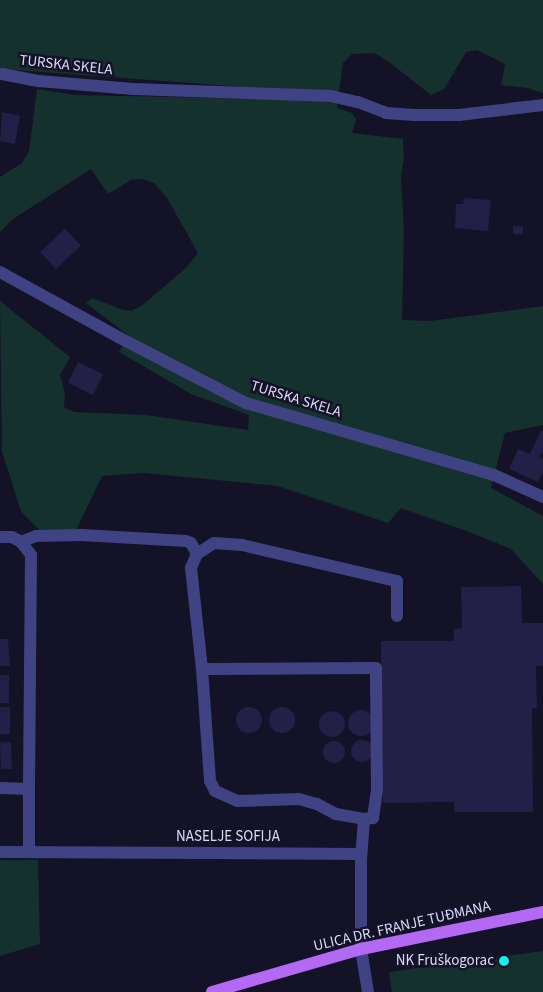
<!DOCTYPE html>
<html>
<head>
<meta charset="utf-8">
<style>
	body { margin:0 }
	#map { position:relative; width:543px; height:992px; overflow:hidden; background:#131227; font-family:"Source Sans 3",sans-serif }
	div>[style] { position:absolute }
	.green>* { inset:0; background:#15312d }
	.building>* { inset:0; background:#231f47; transform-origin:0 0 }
	.round { border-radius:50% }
	.minor>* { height:12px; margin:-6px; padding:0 6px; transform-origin:6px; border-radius:6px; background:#404383 }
	.major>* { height:12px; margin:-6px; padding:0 6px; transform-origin:6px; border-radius:6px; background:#b469f5 }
	.dots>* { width:14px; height:14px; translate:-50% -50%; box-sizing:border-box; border:2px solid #131227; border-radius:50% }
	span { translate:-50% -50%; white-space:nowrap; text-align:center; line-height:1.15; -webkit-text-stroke:5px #131227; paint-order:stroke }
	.street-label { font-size:15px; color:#dbdafd }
	.poi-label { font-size:15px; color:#dbdafd }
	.right { translate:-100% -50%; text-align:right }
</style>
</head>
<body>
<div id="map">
	<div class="green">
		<i style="clip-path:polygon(0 0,543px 0,543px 93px,527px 88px,501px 85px,505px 64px,477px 50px,466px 52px,444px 89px,431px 95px,389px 62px,374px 53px,352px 54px,343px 63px,337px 108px,352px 113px,356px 119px,352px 133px,403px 139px,404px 158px,401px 176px,404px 231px,402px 320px,430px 321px,543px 306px,543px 425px,505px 433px,491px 488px,543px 516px,543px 584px,511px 549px,472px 533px,401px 508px,388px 523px,278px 486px,144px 473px,102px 476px,76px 530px,42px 533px,21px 511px,2px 452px,0 301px,70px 357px,60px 375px,65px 393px,64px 407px,74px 412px,146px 415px,248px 430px,249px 415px,191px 394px,119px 352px,128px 335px,86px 303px,92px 298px,123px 310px,132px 311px,144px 304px,187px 267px,198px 253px,167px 198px,154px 183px,142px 179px,131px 180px,108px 194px,91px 169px,13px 219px,0 232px,0 177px,22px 163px,29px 151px,37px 89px,75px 95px,313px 100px,312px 92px,0 69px)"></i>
		<i style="clip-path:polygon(0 860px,38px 860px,40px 944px,0 956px)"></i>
		<i style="clip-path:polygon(543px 951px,543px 992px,392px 992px,389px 972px)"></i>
	</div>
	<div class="building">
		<i style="clip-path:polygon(2px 112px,20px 116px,15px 144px,0 141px)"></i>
		<i style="clip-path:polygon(464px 198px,491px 200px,488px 231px,455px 228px,456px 204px,463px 204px)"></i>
		<i style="left:513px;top:226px;width:10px;height:8px"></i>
		<i style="left:65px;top:229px;width:23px;height:34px;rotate:47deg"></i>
		<i style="left:78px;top:362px;width:28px;height:23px;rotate:26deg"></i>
		<i style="clip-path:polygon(541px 430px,543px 431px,543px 454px,541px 453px,539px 457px,543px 459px,543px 472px,538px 482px,509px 469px,518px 449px,530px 454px)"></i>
		<i style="clip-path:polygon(521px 586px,522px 623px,543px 623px,543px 666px,536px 666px,537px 708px,532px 708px,533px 812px,454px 812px,454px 802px,383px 803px,381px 641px,454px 641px,454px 629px,462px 628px,461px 587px)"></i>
		<i style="clip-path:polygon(0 639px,8px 639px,10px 666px,0 666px)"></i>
		<i style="left:0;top:675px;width:9px;height:28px"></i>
		<i class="round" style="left:236px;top:707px;width:26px;height:26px"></i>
		<i class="round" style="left:269px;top:707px;width:26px;height:26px"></i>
		<i style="left:0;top:707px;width:10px;height:27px"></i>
		<i class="round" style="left:348px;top:710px;width:26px;height:26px"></i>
		<i class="round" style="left:319px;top:711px;width:26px;height:26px"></i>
		<i class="round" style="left:351px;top:740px;width:22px;height:22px"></i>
		<i class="round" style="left:323px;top:741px;width:22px;height:22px"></i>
		<i style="left:11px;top:742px;width:27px;height:11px;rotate:88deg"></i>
	</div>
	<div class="minor">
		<i style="left:2px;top:74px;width:38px;rotate:11deg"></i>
		<i style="left:39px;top:81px;width:94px;rotate:4.9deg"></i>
		<i style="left:133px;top:89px;width:198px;rotate:2deg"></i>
		<i style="left:331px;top:96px;width:28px;rotate:13deg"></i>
		<i style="left:358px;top:102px;width:30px;rotate:21deg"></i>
		<i style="left:386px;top:113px;width:28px;rotate:4deg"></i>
		<i style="left:414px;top:115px;width:45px"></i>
		<i style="left:459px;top:115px;width:85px;rotate:-6.8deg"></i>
		<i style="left:0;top:272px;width:135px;rotate:28.8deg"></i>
		<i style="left:118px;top:337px;width:144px;rotate:27.3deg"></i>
		<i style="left:246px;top:403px;width:258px;rotate:16.2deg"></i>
		<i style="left:494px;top:475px;width:54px;rotate:24.2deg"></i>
		<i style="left:0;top:537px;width:12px"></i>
		<i style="left:12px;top:537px;width:10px;rotate:29deg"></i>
		<i style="left:21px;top:542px;width:16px;rotate:52deg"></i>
		<i style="left:31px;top:555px;width:234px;rotate:90.5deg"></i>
		<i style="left:29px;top:789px;width:29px;rotate:-178deg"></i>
		<i style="left:21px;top:542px;width:16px;rotate:-22deg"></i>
		<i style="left:36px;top:536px;width:46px;rotate:-1.2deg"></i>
		<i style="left:82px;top:535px;width:104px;rotate:3.3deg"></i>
		<i style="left:186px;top:541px;width:5px;rotate:22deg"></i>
		<i style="left:191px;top:543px;width:13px;rotate:61deg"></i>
		<i style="left:202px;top:669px;width:112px;rotate:85.9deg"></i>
		<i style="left:210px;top:781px;width:11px;rotate:63deg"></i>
		<i style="left:215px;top:791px;width:24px;rotate:24deg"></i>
		<i style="left:237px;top:801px;width:62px;rotate:-1.8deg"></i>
		<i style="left:299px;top:799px;width:19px;rotate:16deg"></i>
		<i style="left:317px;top:804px;width:21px;rotate:28deg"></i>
		<i style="left:336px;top:814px;width:28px;rotate:10deg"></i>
		<i style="left:29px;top:789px;width:63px;rotate:90deg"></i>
		<i style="left:0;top:852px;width:361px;rotate:0.3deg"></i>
		<i style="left:361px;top:854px;width:95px;rotate:90deg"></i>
		<i style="left:361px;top:949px;width:44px;rotate:80.8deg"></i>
		<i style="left:361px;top:860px;width:41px;rotate:-85.8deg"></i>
		<i style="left:364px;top:819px;width:9px;rotate:-6deg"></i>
		<i style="left:373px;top:818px;width:27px;rotate:-82deg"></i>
		<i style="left:377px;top:791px;width:123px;rotate:-90.5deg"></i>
		<i style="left:376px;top:668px;width:174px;rotate:179.7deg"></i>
		<i style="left:202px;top:669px;width:102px;rotate:-96.2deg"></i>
		<i style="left:191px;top:568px;width:15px;rotate:-67deg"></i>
		<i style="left:197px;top:554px;width:20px;rotate:-33deg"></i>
		<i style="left:214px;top:543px;width:28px;rotate:4deg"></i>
		<i style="left:242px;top:545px;width:159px;rotate:13.1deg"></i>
		<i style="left:397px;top:581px;width:35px;rotate:90deg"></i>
	</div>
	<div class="major">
		<i style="left:212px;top:992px;width:155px;rotate:-16.1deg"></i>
		<i style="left:361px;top:949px;width:186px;rotate:-11.5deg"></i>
	</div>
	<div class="dots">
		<i style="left:504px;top:961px;background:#13eeef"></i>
	</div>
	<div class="street-label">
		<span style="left:66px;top:65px;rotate:6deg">TURSKA SKELA</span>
		<span style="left:296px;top:399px;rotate:17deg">TURSKA SKELA</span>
		<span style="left:228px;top:837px">NASELJE SOFIJA</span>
		<span style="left:402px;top:926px;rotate:-13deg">ULICA DR. FRANJE TUĐMANA</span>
	</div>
	<div class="poi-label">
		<span class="right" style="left:494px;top:961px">NK Fruškogorac</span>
	</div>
</div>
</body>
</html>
